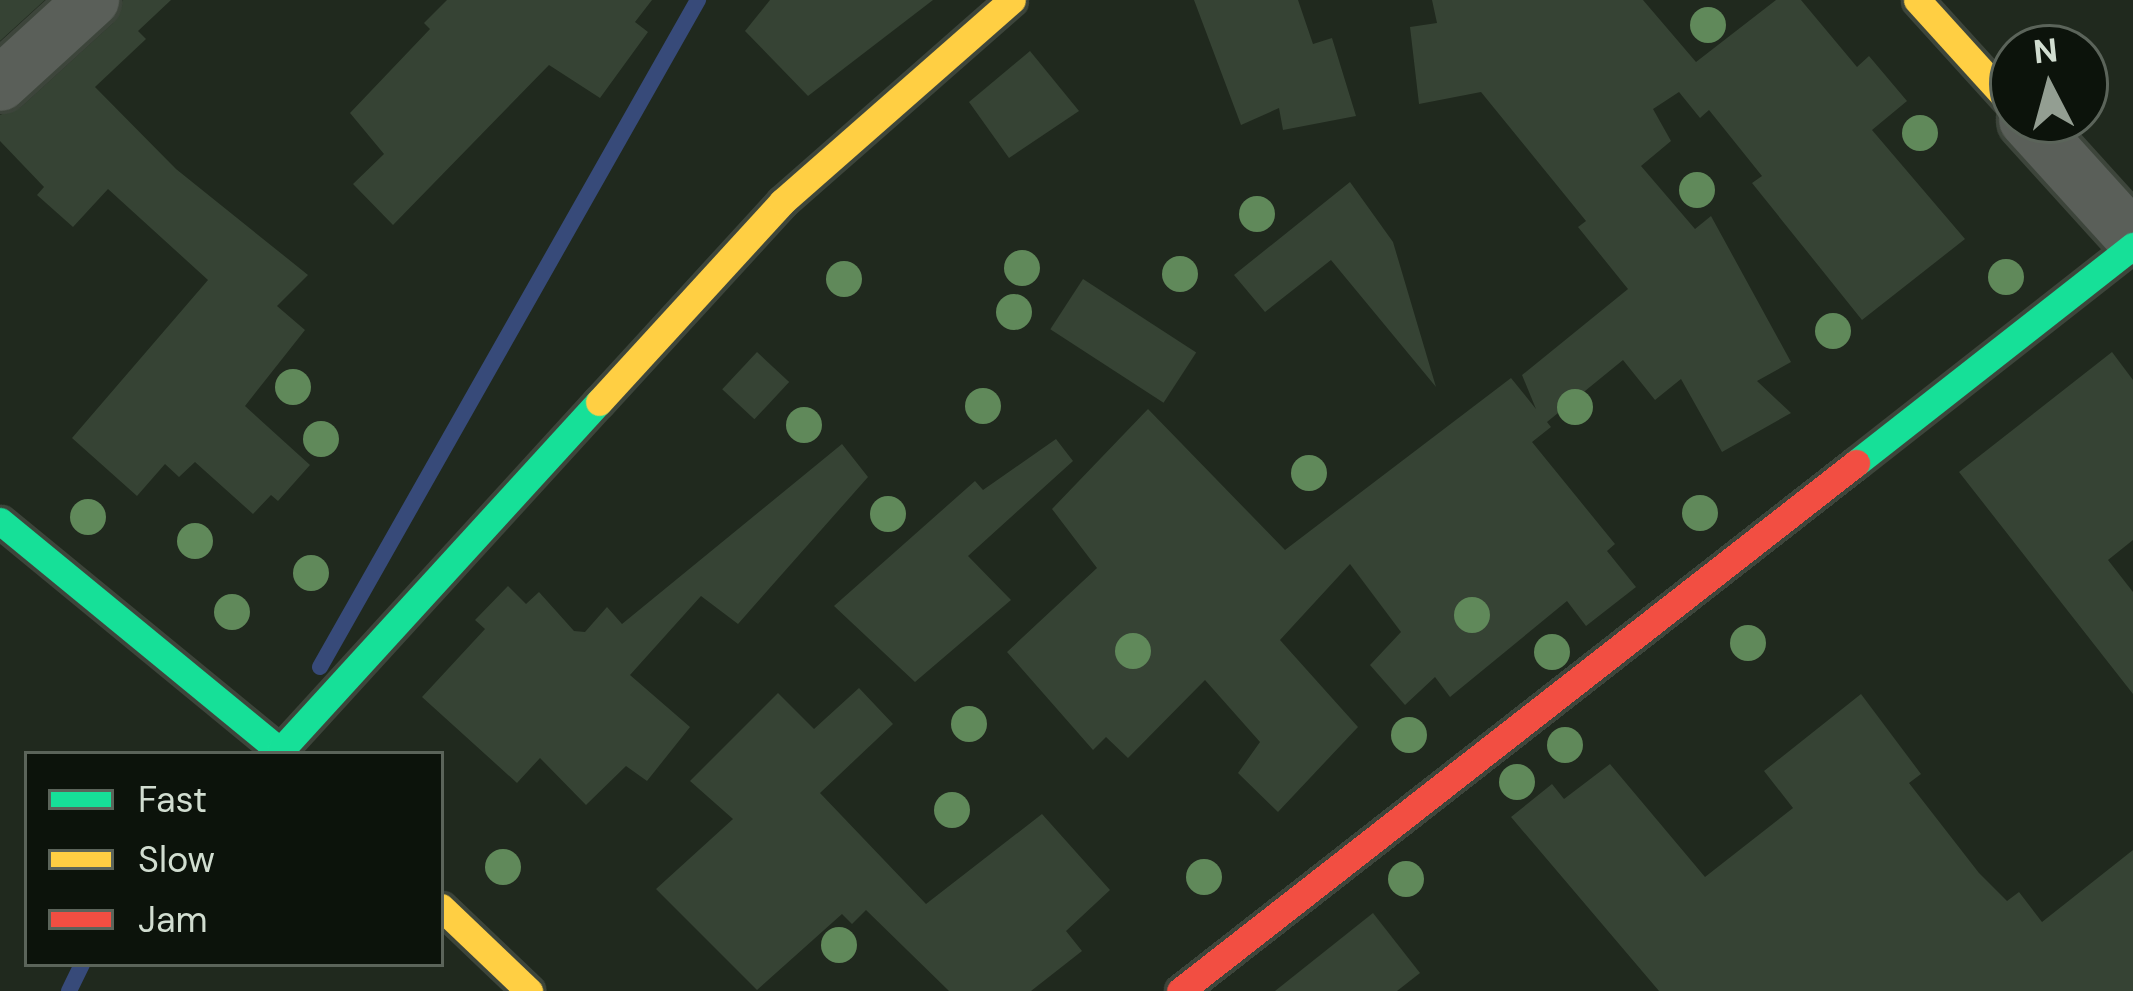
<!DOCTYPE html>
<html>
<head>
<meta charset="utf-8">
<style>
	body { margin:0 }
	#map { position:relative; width:2133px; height:991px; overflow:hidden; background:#20291e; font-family:"DM Sans",sans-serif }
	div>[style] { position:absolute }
	.stream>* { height:16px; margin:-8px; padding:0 8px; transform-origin:8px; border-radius:8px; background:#374a79 }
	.building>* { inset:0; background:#364334; transform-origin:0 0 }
	.roads { filter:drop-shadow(3px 0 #3d453b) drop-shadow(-3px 0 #3d453b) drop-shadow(0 3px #3d453b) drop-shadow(0 -3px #3d453b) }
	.street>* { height:54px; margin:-27px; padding:0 27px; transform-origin:27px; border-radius:27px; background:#5a5f59 }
	.fast>* { height:27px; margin:-13.5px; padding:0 13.5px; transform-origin:13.5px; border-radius:13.5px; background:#16e098 }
	.slow>* { height:27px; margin:-13.5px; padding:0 13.5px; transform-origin:13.5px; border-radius:13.5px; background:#ffcf43 }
	.jam>* { height:27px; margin:-13.5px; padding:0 13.5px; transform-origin:13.5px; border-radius:13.5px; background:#f24e42 }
	.trees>* { width:36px; height:36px; margin:-18px; border-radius:50%; background:#60895a }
	span { translate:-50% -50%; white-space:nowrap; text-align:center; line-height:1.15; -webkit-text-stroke:12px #0c130b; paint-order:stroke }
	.legend { position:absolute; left:24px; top:751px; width:420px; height:216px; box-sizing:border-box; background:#0c130b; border:3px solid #5b645a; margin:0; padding:15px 21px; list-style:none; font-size:36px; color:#d1ddd0 }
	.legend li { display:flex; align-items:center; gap:24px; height:60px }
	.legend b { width:60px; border:3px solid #5b645a }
	.north { position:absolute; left:1989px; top:24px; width:120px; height:120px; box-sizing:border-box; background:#0c130b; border:3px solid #5b645a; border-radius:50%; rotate:354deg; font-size:33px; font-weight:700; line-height:48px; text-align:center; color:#d1ddd0 }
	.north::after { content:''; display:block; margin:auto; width:42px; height:54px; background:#939e92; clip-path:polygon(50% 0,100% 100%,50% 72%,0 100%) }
</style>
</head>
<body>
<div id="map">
	<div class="stream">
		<i style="left:320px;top:667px;width:767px;rotate:-60.46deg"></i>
		<i style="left:69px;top:991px;width:30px;rotate:-64deg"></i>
	</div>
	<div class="building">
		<i style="clip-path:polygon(0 0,45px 0,0 41px)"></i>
		<i style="clip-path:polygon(123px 0,171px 0,138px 31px,146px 39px,95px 87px,176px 169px,308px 275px,277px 306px,305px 330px,245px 406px,310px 465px,278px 501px,271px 495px,253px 514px,195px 462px,179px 477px,165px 464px,137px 496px,72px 438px,208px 280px,108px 189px,73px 227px,37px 195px,44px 187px,0 141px,0 115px,21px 107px,113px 23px)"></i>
		<i style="clip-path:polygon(447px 0,652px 0,635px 22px,648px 32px,600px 98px,549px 65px,393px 225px,353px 184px,384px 154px,350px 113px,430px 29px,424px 23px)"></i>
		<i style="clip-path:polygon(770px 0,933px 0,808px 96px,745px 31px)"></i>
		<i style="clip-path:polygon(1194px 0,1298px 0,1313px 44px,1332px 38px,1356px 116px,1283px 130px,1279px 108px,1241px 125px)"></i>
		<i style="clip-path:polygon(1432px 0,1643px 0,1696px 62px,1776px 0,1801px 0,1857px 67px,1869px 56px,1907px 101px,1872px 130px,1965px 239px,1862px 320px,1752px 183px,1762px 176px,1709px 110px,1700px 118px,1679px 92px,1653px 109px,1671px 141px,1641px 166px,1695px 229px,1711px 216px,1791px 362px,1757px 381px,1791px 413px,1722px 452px,1681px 379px,1655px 400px,1623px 360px,1547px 422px,1551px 427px,1532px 442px,1615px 544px,1607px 551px,1636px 587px,1586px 626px,1567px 601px,1450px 697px,1435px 677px,1405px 705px,1370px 665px,1401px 632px,1350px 564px,1280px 640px,1358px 727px,1278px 812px,1238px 773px,1260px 742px,1205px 680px,1128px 758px,1106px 737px,1093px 750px,1007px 652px,1097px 568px,1052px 509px,1148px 409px,1285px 550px,1511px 378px,1536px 409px,1522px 375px,1628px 289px,1578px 227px,1586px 221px,1481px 92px,1419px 104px,1410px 27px,1437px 23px)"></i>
		<i style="clip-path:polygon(1030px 51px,1079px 111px,1009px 158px,969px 102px)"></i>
		<i style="clip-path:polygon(1350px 182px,1393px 242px,1436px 387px,1331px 260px,1265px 312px,1234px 275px)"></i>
		<i style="left:1083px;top:279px;width:135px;height:60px;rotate:33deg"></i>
		<i style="left:757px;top:352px;width:44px;height:51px;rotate:43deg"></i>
		<i style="clip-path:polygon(2112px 352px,2133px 380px,2133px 540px,2108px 560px,2133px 592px,2133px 694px,1959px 472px)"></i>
		<i style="clip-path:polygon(1056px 439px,1073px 461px,968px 556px,1011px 600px,915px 682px,834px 606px,975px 481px,983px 490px)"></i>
		<i style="clip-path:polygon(842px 444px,868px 477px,738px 624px,701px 596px,630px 675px,690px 727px,647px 781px,626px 766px,586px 805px,540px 758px,517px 783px,422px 697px,485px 629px,475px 620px,508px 586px,526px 604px,539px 592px,574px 631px,585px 632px,607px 607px,622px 624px)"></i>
		<i style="clip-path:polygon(859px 688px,893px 724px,820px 793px,926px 904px,1042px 814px,1110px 890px,1066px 931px,1082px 951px,1031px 991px,949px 991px,866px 910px,852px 924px,842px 914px,757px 990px,656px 889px,733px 819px,690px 781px,778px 693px,814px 729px)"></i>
		<i style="clip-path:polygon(1861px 694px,1921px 774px,1909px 783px,1979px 873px,2007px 901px,2019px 892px,2042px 922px,2133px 850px,2133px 991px,1659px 991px,1511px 817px,1552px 784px,1564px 799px,1610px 764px,1705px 877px,1793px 808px,1764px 771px)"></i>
		<i style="clip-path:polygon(1373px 913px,1420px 973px,1397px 991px,1275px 991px)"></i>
	</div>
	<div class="roads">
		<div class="street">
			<i style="left:0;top:84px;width:125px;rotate:-42.4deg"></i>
			<i style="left:2026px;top:120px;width:159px;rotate:47.8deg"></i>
		</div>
		<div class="fast">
			<i style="left:1856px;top:463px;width:352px;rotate:-38.1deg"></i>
			<i style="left:0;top:521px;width:367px;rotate:39.4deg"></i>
			<i style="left:280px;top:751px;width:473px;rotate:-47.6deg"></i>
		</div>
		<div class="slow">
			<i style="left:1917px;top:0;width:143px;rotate:47.8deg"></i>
			<i style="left:599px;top:402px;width:271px;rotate:-47.5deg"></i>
			<i style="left:782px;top:202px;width:306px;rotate:-41.3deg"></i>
			<i style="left:441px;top:907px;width:122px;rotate:43.7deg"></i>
		</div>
		<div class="jam">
			<i style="left:1180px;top:991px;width:858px;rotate:-37.99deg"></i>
		</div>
	</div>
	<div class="trees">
		<i style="left:1708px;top:25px"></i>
		<i style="left:1920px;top:133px"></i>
		<i style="left:1697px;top:190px"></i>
		<i style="left:1257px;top:214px"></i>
		<i style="left:1022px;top:268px"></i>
		<i style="left:1180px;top:274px"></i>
		<i style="left:2006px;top:277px"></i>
		<i style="left:844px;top:279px"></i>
		<i style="left:1014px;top:312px"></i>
		<i style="left:1833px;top:331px"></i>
		<i style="left:293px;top:387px"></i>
		<i style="left:983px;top:406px"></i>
		<i style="left:1575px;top:407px"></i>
		<i style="left:804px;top:425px"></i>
		<i style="left:321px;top:439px"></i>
		<i style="left:1309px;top:473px"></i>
		<i style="left:1700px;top:513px"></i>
		<i style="left:888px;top:514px"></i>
		<i style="left:88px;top:517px"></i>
		<i style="left:195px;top:541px"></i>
		<i style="left:311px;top:573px"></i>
		<i style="left:232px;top:612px"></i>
		<i style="left:1472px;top:615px"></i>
		<i style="left:1748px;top:643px"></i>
		<i style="left:1133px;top:651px"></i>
		<i style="left:1552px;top:652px"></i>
		<i style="left:969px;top:724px"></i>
		<i style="left:1409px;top:735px"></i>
		<i style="left:1565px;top:745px"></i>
		<i style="left:1517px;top:782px"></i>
		<i style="left:952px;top:810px"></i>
		<i style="left:503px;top:867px"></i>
		<i style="left:1204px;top:877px"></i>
		<i style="left:1406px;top:879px"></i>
		<i style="left:839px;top:945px"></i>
	</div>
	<ul class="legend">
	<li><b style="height:15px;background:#16e098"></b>Fast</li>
	<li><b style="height:15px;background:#ffcf43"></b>Slow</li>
	<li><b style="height:15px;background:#f24e42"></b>Jam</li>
	</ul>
	<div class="north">N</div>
</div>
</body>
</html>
